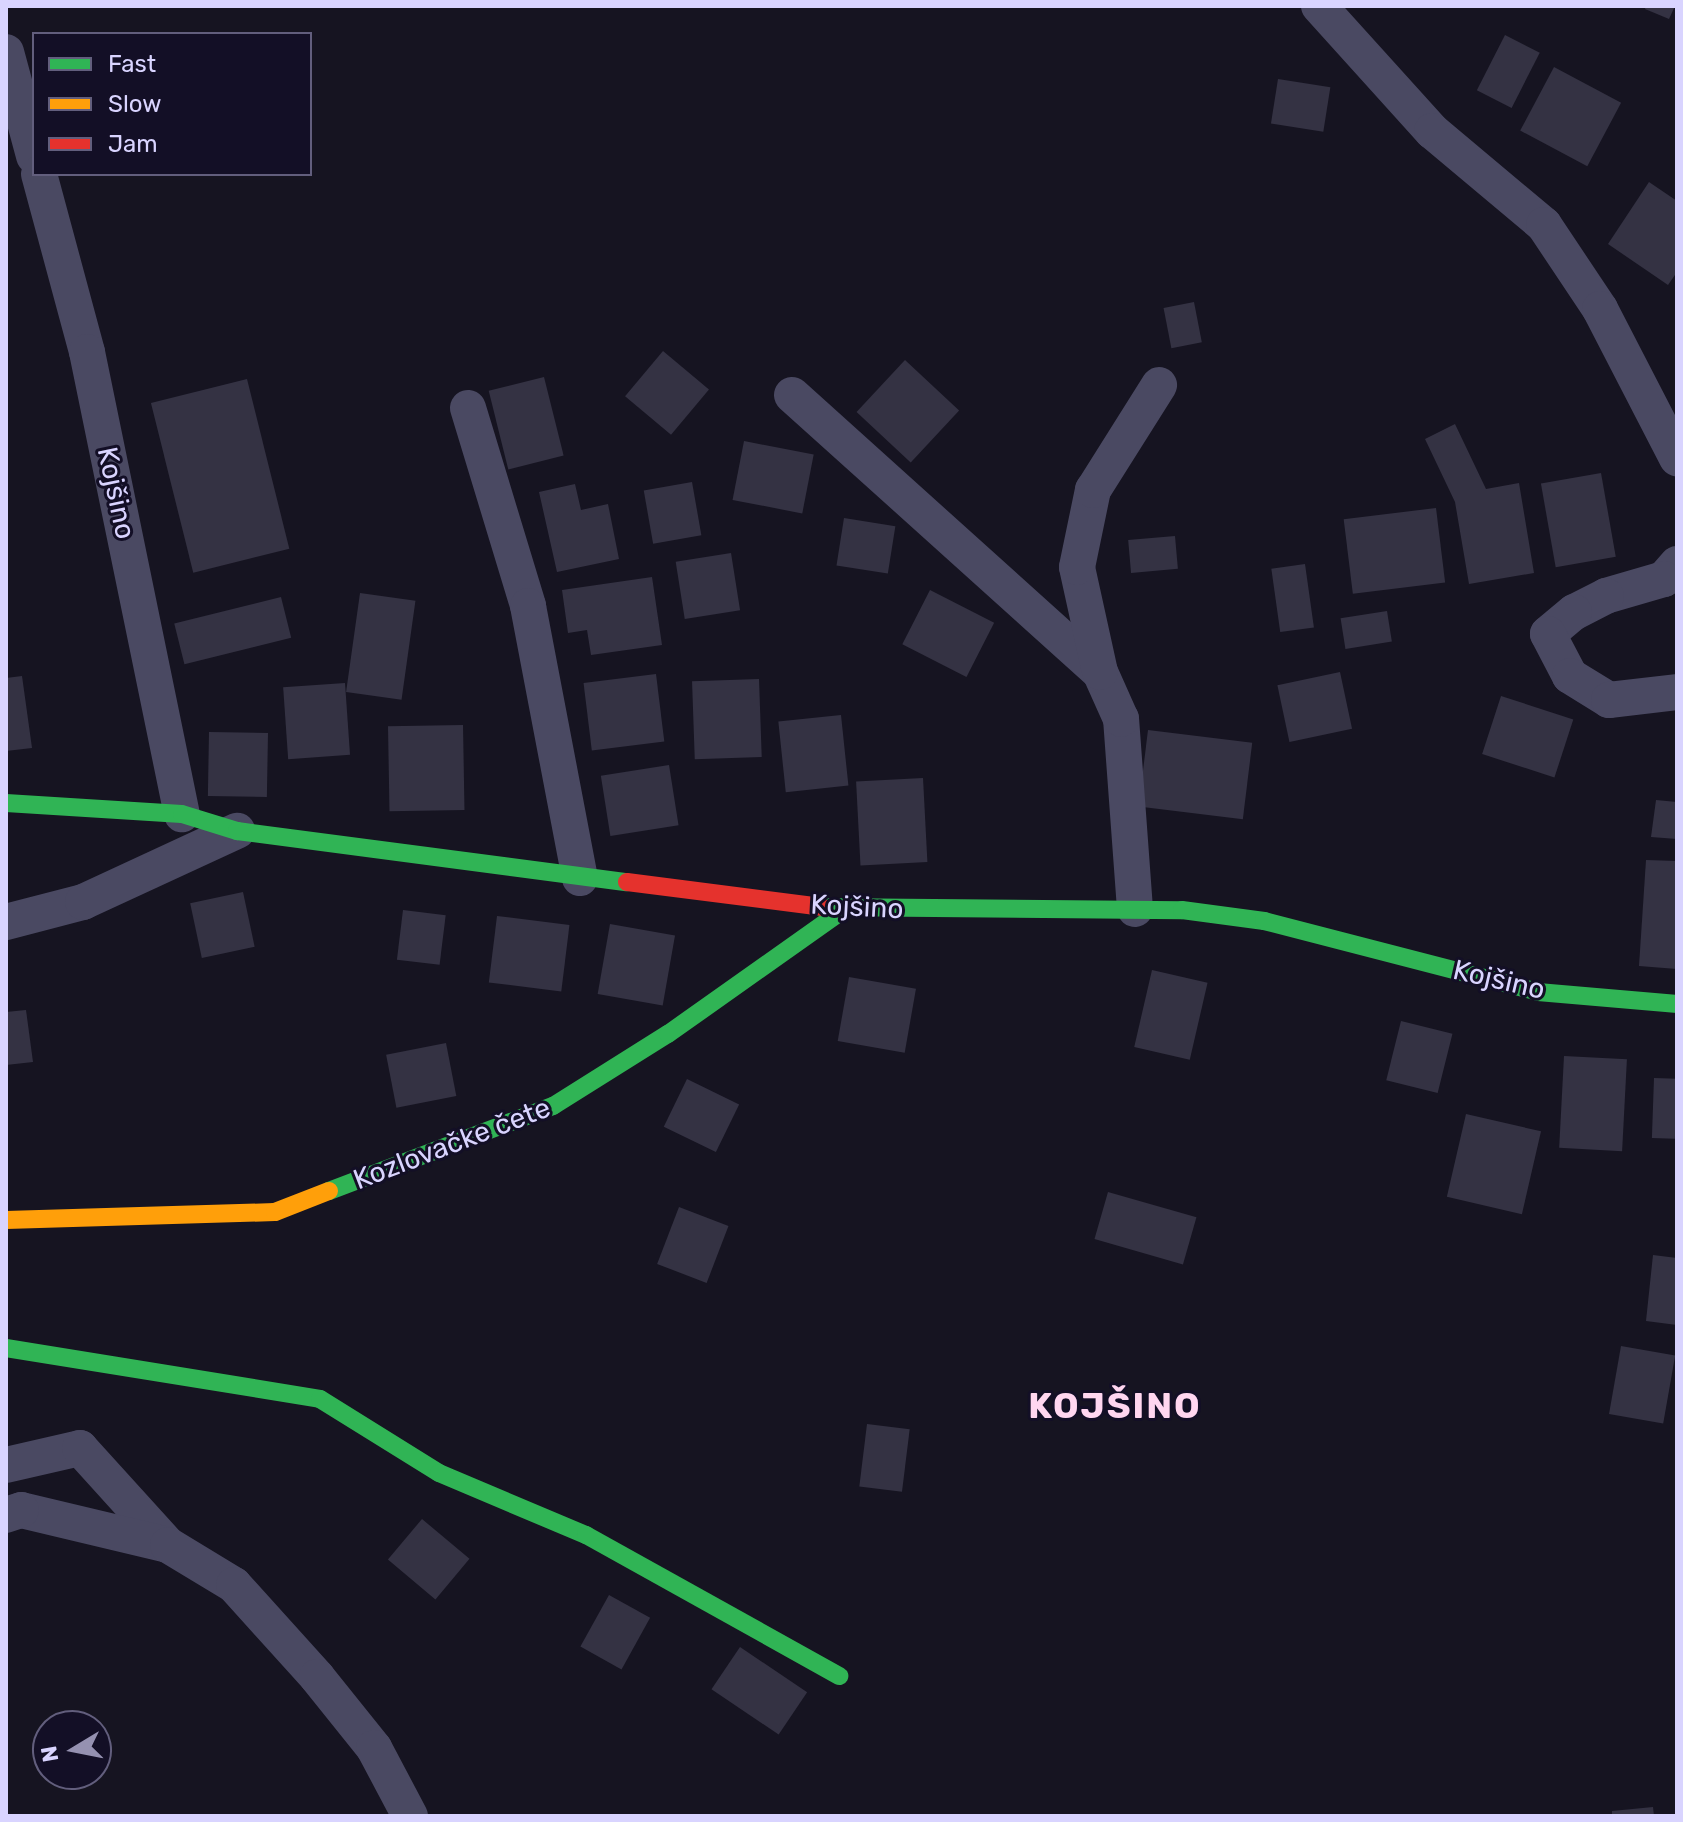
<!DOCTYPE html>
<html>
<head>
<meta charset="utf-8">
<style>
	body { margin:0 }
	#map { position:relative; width:1683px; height:1822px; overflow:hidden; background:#161421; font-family:Rubik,sans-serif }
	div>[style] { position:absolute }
	.building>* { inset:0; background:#343243; transform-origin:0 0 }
	.street>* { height:36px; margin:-18px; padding:0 18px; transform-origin:18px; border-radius:18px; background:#4a4962 }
	.fast>* { height:18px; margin:-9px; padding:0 9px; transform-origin:9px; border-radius:9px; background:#30b455 }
	.slow>* { height:18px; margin:-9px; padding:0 9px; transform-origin:9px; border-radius:9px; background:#ff9f0a }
	.jam>* { height:18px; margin:-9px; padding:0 9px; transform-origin:9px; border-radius:9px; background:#e5322d }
	span { translate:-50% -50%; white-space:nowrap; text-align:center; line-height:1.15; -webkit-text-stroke:6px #130f26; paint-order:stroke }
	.street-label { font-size:28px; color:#d9d4ff }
	.district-label { font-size:36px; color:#ffd6f0; font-weight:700; letter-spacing:2px }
	.frame { position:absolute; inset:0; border:8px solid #d9d4ff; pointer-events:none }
	.legend { position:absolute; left:32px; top:32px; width:280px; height:144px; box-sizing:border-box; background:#130f26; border:2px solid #625e7d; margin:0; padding:10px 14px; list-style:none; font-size:24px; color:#d9d4ff }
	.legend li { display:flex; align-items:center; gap:16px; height:40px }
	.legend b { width:40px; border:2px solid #625e7d }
	.north { position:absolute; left:32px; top:1710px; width:80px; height:80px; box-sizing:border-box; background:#130f26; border:2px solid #625e7d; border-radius:50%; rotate:260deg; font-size:22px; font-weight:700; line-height:32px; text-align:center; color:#d9d4ff }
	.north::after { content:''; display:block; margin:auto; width:28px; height:36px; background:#9591b1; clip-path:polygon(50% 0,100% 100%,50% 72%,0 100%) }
</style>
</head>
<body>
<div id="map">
	<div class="building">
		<i style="clip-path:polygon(1646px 6px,1675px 6px,1669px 19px,1645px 9px)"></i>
		<i style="left:1505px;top:35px;width:39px;height:62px;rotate:27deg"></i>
		<i style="left:1554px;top:67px;width:76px;height:72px;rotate:28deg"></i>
		<i style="left:1278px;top:79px;width:53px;height:45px;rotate:9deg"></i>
		<i style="clip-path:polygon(1649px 182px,1677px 201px,1677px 272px,1668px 285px,1608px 244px)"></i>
		<i style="left:1194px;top:302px;width:41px;height:31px;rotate:79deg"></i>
		<i style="left:663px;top:351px;width:60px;height:59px;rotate:40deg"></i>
		<i style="left:905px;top:360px;width:74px;height:71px;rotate:43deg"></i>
		<i style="left:544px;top:377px;width:81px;height:57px;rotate:76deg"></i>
		<i style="left:247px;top:379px;width:175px;height:99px;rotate:76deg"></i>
		<i style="clip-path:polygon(1455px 424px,1486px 489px,1519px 483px,1534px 573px,1469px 584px,1455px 502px,1425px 439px)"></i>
		<i style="left:744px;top:441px;width:71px;height:60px;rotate:11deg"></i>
		<i style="left:1601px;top:473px;width:85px;height:61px;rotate:80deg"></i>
		<i style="left:692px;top:482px;width:54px;height:49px;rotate:80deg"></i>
		<i style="clip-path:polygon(575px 484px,581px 510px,608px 504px,619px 559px,557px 572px,539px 492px)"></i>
		<i style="left:1436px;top:508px;width:75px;height:93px;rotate:83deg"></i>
		<i style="left:844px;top:518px;width:52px;height:48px;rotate:9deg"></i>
		<i style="left:1175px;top:536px;width:33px;height:47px;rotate:85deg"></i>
		<i style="left:731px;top:553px;width:58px;height:56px;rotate:81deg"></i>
		<i style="left:1305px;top:564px;width:64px;height:34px;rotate:82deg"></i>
		<i style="clip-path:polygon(652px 577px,662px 645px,591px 655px,587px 630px,568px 633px,562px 590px)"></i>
		<i style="left:930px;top:590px;width:72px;height:61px;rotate:27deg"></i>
		<i style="left:360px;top:593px;width:56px;height:100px;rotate:8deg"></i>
		<i style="left:281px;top:597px;width:42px;height:110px;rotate:76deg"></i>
		<i style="left:1387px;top:611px;width:31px;height:47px;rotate:81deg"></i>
		<i style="left:1340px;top:672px;width:58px;height:64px;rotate:78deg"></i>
		<i style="left:656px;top:674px;width:68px;height:73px;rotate:83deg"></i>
		<i style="clip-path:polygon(22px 676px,32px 748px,6px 751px,6px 678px)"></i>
		<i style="left:759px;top:679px;width:78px;height:67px;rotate:88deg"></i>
		<i style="left:345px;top:683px;width:72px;height:62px;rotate:86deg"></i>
		<i style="left:1501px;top:696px;width:76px;height:61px;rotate:18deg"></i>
		<i style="left:841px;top:715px;width:71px;height:63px;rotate:84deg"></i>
		<i style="left:463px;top:725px;width:85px;height:75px;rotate:89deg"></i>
		<i style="left:1148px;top:730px;width:105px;height:77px;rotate:7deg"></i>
		<i style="left:209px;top:732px;width:59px;height:64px;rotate:1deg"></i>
		<i style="left:669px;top:765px;width:61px;height:69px;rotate:81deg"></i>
		<i style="left:923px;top:778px;width:84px;height:67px;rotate:87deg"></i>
		<i style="clip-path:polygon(1656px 800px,1677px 802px,1677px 839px,1651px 837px)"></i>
		<i style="clip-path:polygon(1646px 860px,1677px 861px,1677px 969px,1639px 966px)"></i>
		<i style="left:243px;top:892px;width:56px;height:54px;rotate:78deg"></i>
		<i style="left:403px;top:910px;width:43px;height:50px;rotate:7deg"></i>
		<i style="left:497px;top:916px;width:73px;height:67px;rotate:7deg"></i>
		<i style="left:610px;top:924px;width:66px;height:71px;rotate:10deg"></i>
		<i style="left:1152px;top:970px;width:57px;height:79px;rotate:13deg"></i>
		<i style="left:849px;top:977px;width:68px;height:65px;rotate:10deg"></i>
		<i style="clip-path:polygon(26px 1010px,33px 1062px,6px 1065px,6px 1012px)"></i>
		<i style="left:1401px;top:1021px;width:53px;height:61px;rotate:14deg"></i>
		<i style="left:446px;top:1043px;width:54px;height:61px;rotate:79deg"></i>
		<i style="left:1564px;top:1056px;width:63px;height:92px;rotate:3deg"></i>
		<i style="left:1654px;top:1078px;width:23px;height:60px;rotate:2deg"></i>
		<i style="left:687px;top:1079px;width:58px;height:53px;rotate:26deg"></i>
		<i style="left:1466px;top:1114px;width:77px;height:85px;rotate:13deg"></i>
		<i style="left:1108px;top:1192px;width:92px;height:49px;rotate:16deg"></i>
		<i style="left:679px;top:1207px;width:53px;height:61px;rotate:21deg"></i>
		<i style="clip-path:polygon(1653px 1255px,1677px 1258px,1677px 1325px,1646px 1321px)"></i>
		<i style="left:1621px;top:1346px;width:55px;height:69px;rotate:10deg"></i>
		<i style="left:867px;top:1424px;width:43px;height:63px;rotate:7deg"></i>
		<i style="left:422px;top:1519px;width:62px;height:53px;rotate:40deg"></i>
		<i style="left:609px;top:1595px;width:47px;height:59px;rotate:29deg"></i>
		<i style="left:740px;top:1647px;width:81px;height:51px;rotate:34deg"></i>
		<i style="clip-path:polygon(1653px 1807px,1654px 1816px,1612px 1816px,1612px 1811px)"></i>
	</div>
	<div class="street">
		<i style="left:1319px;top:6px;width:169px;rotate:47.9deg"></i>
		<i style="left:1432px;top:131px;width:146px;rotate:40deg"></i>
		<i style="left:1544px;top:225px;width:101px;rotate:56.3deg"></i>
		<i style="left:1600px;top:309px;width:168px;rotate:62.7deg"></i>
		<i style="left:6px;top:52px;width:108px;rotate:74.9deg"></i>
		<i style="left:39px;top:174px;width:184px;rotate:74.9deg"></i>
		<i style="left:87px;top:352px;width:472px;rotate:78.4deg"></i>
		<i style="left:792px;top:395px;width:414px;rotate:42deg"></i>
		<i style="left:468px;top:408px;width:207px;rotate:73.1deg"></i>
		<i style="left:528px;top:606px;width:277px;rotate:79.2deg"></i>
		<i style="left:1677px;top:564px;width:20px;rotate:131deg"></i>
		<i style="left:1664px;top:579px;width:60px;rotate:163.7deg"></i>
		<i style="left:1606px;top:596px;width:36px;rotate:153deg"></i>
		<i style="left:1574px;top:612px;width:34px;rotate:140deg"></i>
		<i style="left:1548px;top:634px;width:47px;rotate:62.4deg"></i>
		<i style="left:1570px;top:676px;width:46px;rotate:31.6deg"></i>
		<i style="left:1609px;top:700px;width:68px;rotate:-6.7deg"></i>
		<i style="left:1135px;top:909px;width:191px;rotate:-94.2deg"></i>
		<i style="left:1121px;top:719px;width:51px;rotate:-114.1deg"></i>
		<i style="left:1100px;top:672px;width:107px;rotate:-102.4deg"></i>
		<i style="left:1077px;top:567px;width:79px;rotate:-78.3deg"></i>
		<i style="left:1093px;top:490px;width:124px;rotate:-57.8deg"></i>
		<i style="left:6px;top:922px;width:80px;rotate:-14.6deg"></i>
		<i style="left:83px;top:902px;width:170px;rotate:-24.8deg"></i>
		<i style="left:6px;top:1465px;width:76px;rotate:-12.9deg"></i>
		<i style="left:80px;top:1448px;width:131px;rotate:47.8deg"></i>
		<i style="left:168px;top:1545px;width:151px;rotate:-166.6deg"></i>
		<i style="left:21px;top:1510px;width:16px;rotate:162deg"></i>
		<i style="left:168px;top:1545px;width:77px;rotate:31.2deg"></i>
		<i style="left:234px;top:1585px;width:124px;rotate:47.9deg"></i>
		<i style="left:317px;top:1677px;width:91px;rotate:51.2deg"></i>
		<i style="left:374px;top:1748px;width:77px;rotate:62.1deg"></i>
	</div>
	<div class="fast">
		<i style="left:6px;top:803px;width:176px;rotate:3.6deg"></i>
		<i style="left:182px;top:814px;width:58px;rotate:17.2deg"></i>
		<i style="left:237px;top:831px;width:393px;rotate:7.5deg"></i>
		<i style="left:821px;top:907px;width:361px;rotate:0.5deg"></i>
		<i style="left:1182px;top:910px;width:83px;rotate:7.6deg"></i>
		<i style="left:1264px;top:921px;width:283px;rotate:14.5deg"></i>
		<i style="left:1538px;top:992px;width:140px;rotate:4.9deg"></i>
		<i style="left:329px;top:1191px;width:240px;rotate:-20.8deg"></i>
		<i style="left:553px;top:1106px;width:136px;rotate:-32.1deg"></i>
		<i style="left:668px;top:1034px;width:214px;rotate:-35.3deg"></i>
		<i style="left:6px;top:1348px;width:318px;rotate:9.2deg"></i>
		<i style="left:320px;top:1399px;width:140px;rotate:31.9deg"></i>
		<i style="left:439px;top:1473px;width:160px;rotate:22.9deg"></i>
		<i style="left:586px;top:1535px;width:290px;rotate:29.1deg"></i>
	</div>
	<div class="slow">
		<i style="left:6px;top:1220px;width:269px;rotate:-1.7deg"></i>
		<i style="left:275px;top:1212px;width:58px;rotate:-21.3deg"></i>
	</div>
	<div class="jam">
		<i style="left:627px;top:882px;width:196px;rotate:7.3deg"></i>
	</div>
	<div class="street-label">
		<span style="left:116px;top:493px;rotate:78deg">Kojšino</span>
		<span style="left:857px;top:907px;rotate:3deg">Kojšino</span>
		<span style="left:1499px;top:980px;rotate:13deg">Kojšino</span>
		<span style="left:452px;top:1144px;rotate:-21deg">Kozlovačke čete</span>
	</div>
	<div class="district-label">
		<span style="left:1115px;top:1406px">KOJŠINO</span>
	</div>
	<div class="frame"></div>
	<ul class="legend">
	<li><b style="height:10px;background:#30b455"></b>Fast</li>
	<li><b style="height:10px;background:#ff9f0a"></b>Slow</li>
	<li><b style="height:10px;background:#e5322d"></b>Jam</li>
	</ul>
	<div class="north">N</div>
</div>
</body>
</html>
